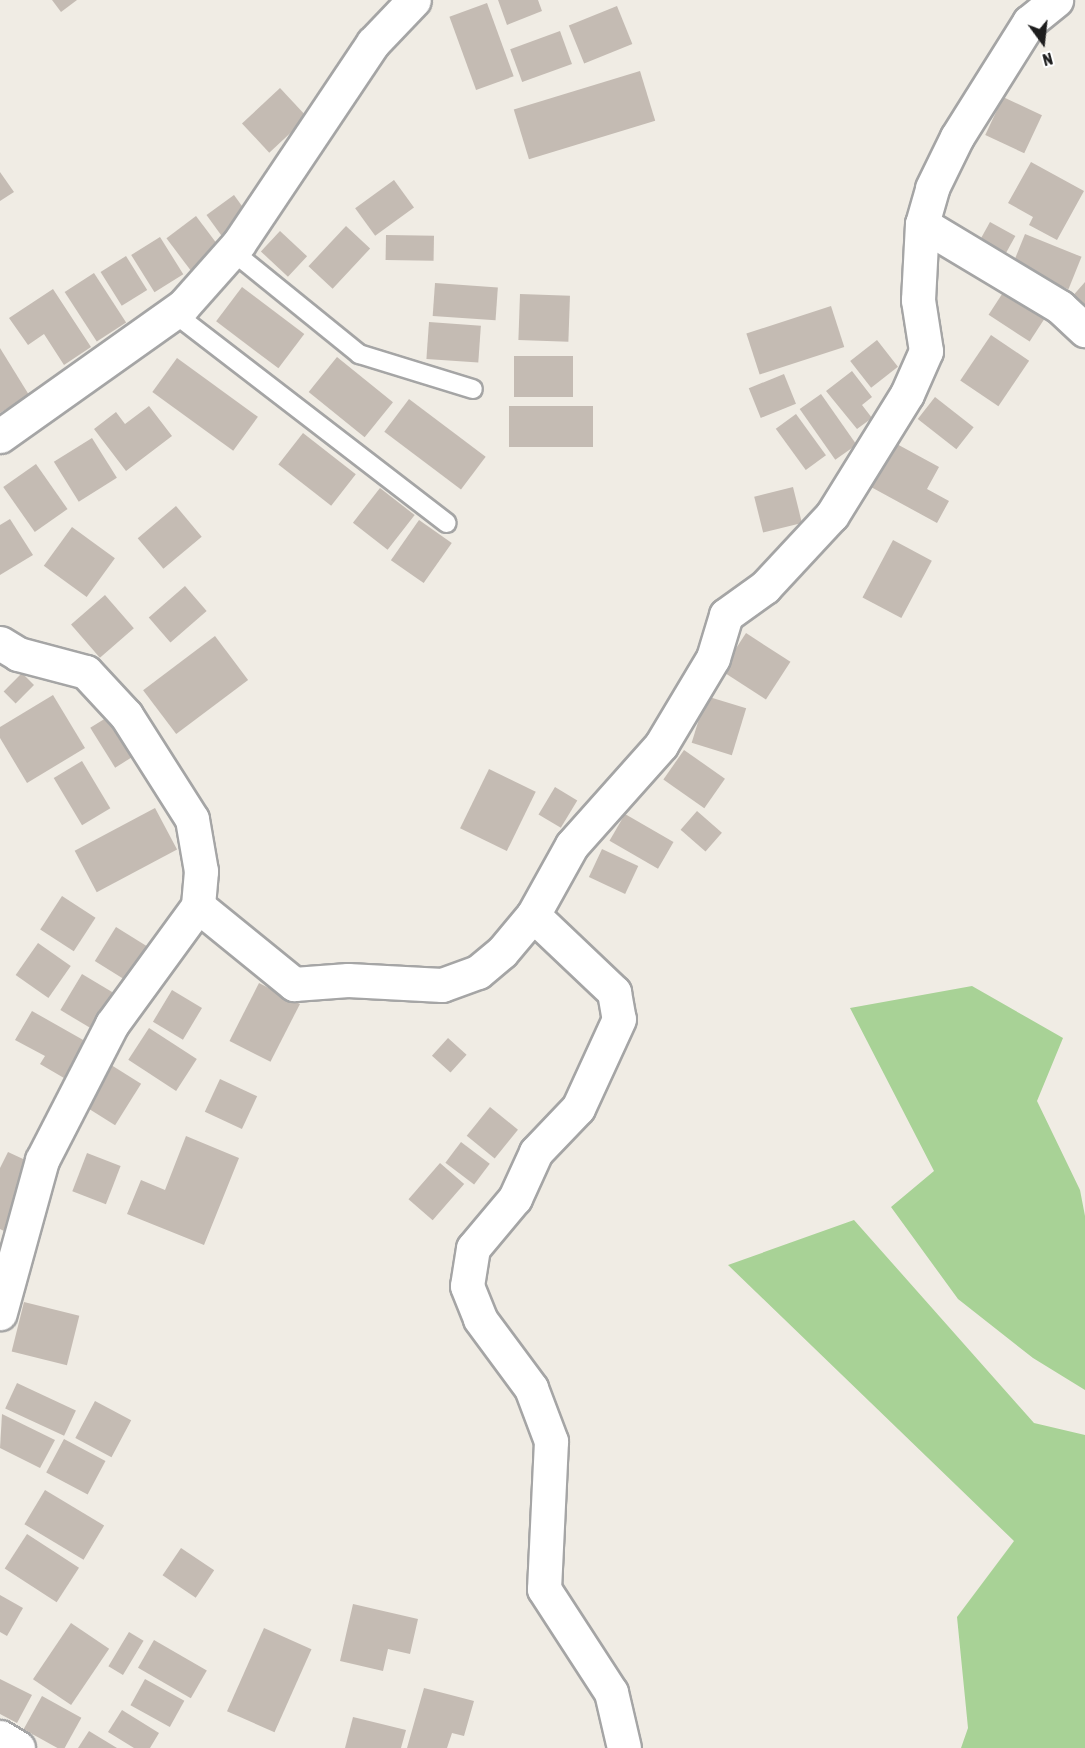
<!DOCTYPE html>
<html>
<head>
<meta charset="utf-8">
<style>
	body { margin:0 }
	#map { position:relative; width:1085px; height:1748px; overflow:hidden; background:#f0ece4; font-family:"Asap Condensed",sans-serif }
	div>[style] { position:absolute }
	.forest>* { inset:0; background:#a8d296 }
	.building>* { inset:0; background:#c4bbb3; transform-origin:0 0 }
	.roads { filter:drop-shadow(2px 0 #a5a5a5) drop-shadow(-2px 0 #a5a5a5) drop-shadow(0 2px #a5a5a5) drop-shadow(0 -2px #a5a5a5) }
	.lane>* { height:18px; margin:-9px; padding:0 9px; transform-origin:9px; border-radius:9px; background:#fff }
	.street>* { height:33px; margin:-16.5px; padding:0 16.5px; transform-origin:16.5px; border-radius:16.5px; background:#fff }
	span { translate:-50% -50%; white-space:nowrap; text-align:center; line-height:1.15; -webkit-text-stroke:5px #fff; paint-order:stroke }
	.north { position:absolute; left:1013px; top:12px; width:60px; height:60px; -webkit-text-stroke:4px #fff; paint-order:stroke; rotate:165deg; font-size:16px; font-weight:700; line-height:24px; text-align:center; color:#1e1e1e }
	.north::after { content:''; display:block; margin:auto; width:21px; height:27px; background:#1e1e1e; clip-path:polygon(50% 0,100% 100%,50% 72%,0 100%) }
</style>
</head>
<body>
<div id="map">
	<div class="forest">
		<i style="clip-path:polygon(972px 986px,1063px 1038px,1037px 1101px,1080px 1190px,1085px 1216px,1085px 1390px,1033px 1358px,958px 1299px,891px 1207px,934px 1171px,850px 1008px)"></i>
		<i style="clip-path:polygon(854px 1220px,1034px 1423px,1085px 1435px,1085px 1748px,961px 1748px,968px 1728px,957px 1617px,1014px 1541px,728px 1265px)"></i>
	</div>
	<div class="building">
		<i style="clip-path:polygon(52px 0,77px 0,61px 12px)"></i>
		<i style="clip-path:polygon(498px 0,538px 0,542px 11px,507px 25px)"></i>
		<i style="left:487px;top:3px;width:78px;height:40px;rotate:70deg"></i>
		<i style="left:617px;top:6px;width:41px;height:52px;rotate:68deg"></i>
		<i style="left:560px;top:31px;width:35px;height:53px;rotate:70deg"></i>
		<i style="left:640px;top:71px;width:52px;height:132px;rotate:73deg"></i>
		<i style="left:280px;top:88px;width:40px;height:52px;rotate:47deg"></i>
		<i style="left:1003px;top:97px;width:43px;height:42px;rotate:25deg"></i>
		<i style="clip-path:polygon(1031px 162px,1084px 191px,1057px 240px,1029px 225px,1033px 217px,1008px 203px)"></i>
		<i style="clip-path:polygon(0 172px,14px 192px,0 201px)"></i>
		<i style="left:394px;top:180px;width:34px;height:48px;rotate:54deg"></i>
		<i style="left:234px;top:195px;width:29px;height:34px;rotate:54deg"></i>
		<i style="left:196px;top:216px;width:41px;height:37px;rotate:53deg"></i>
		<i style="left:990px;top:222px;width:29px;height:26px;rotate:29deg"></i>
		<i style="left:346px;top:226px;width:33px;height:55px;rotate:43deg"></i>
		<i style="left:280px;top:231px;width:37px;height:28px;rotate:43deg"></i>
		<i style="left:1025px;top:234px;width:61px;height:35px;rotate:22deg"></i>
		<i style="left:386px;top:235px;width:48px;height:25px;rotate:1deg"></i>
		<i style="left:160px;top:237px;width:44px;height:34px;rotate:58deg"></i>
		<i style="left:126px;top:256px;width:40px;height:30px;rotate:58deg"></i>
		<i style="left:94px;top:273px;width:59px;height:35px;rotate:57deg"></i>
		<i style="clip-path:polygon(1085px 282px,1085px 312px,1070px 299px)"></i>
		<i style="left:435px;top:283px;width:63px;height:33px;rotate:4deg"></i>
		<i style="left:242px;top:287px;width:78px;height:43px;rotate:37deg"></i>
		<i style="left:1006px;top:288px;width:49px;height:32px;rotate:33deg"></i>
		<i style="clip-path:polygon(53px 289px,91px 347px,64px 365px,44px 334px,28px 345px,9px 318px)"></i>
		<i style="left:520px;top:294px;width:50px;height:46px;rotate:2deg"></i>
		<i style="left:831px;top:306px;width:43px;height:89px;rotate:72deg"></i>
		<i style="left:429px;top:322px;width:52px;height:37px;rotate:4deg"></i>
		<i style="left:991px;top:335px;width:46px;height:55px;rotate:34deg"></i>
		<i style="left:877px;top:340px;width:34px;height:34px;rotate:52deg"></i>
		<i style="clip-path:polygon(0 348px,29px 395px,0 413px)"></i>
		<i style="left:514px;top:356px;width:59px;height:41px"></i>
		<i style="left:337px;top:357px;width:72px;height:45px;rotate:39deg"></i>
		<i style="left:177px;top:358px;width:100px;height:42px;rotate:36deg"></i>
		<i style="clip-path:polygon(852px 371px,872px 397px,862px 405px,872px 418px,857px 429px,826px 391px)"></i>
		<i style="left:784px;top:374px;width:32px;height:38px;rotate:68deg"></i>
		<i style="left:821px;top:394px;width:62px;height:26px;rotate:55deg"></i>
		<i style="left:935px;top:397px;width:49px;height:28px;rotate:38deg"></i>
		<i style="left:409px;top:399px;width:96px;height:41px;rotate:37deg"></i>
		<i style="clip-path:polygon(149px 406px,172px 436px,126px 471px,94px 429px,116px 412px,125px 424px)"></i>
		<i style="left:509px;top:406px;width:84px;height:41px"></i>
		<i style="left:796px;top:414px;width:51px;height:25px;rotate:54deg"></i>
		<i style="left:303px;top:433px;width:67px;height:40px;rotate:38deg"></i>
		<i style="left:92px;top:438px;width:47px;height:45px;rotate:58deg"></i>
		<i style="clip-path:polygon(895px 443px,939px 467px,927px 489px,949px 501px,937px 523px,871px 487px)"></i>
		<i style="left:36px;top:464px;width:55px;height:40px;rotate:55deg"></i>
		<i style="left:793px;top:487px;width:37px;height:40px;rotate:76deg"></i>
		<i style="left:380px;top:488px;width:44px;height:44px;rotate:38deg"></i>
		<i style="left:176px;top:506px;width:40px;height:50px;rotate:50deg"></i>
		<i style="clip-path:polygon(10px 519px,33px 555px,0 575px,0 525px)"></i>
		<i style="left:419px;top:520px;width:40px;height:49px;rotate:35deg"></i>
		<i style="left:72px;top:527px;width:53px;height:48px;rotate:36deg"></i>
		<i style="left:893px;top:540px;width:44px;height:65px;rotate:28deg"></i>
		<i style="left:185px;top:586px;width:33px;height:48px;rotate:49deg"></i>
		<i style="left:105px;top:595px;width:44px;height:45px;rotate:49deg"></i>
		<i style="left:746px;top:633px;width:53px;height:45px;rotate:33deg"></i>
		<i style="left:215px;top:636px;width:55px;height:90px;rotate:53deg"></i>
		<i style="left:22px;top:673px;width:17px;height:26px;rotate:45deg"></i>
		<i style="clip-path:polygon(53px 695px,85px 748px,27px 783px,0 738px,0 727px)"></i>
		<i style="left:706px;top:696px;width:42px;height:49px;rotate:17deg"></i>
		<i style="left:114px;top:713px;width:47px;height:28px;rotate:58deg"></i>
		<i style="left:684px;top:750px;width:50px;height:36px;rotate:35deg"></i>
		<i style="left:82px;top:761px;width:55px;height:33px;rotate:59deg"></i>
		<i style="left:489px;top:769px;width:52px;height:66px;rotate:26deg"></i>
		<i style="left:555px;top:787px;width:26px;height:32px;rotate:31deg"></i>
		<i style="left:155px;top:808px;width:47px;height:91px;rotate:62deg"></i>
		<i style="left:697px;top:811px;width:33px;height:25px;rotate:41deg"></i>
		<i style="left:625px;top:814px;width:56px;height:31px;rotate:30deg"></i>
		<i style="left:602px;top:849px;width:40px;height:31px;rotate:25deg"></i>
		<i style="left:62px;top:896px;width:40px;height:40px;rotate:33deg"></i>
		<i style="left:116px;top:927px;width:36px;height:40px;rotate:32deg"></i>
		<i style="left:38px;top:943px;width:40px;height:39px;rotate:35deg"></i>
		<i style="left:82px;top:974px;width:39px;height:42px;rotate:31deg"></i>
		<i style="left:259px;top:983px;width:46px;height:65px;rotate:27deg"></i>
		<i style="left:172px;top:990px;width:35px;height:37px;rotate:31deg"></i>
		<i style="clip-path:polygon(32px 1011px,85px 1041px,64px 1078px,40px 1064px,45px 1056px,15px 1040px)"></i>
		<i style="left:149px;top:1028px;width:57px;height:38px;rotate:33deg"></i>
		<i style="left:448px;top:1038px;width:25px;height:24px;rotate:42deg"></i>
		<i style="left:108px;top:1063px;width:39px;height:49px;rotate:32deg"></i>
		<i style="left:220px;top:1079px;width:41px;height:36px;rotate:25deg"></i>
		<i style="left:490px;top:1107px;width:36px;height:37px;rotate:39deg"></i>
		<i style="clip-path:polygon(186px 1136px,239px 1158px,204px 1245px,127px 1214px,141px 1180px,165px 1190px)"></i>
		<i style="left:461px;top:1142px;width:36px;height:26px;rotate:37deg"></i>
		<i style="clip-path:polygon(8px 1152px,36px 1165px,4px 1231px,0 1229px,0 1168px)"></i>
		<i style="left:87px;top:1153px;width:36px;height:41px;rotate:21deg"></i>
		<i style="left:440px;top:1163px;width:32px;height:48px;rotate:41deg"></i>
		<i style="left:24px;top:1302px;width:57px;height:51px;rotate:14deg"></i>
		<i style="left:17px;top:1383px;width:65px;height:28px;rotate:25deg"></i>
		<i style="left:95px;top:1401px;width:41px;height:42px;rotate:28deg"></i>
		<i style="clip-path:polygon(2px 1414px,55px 1440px,40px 1468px,0 1448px)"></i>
		<i style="left:64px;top:1439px;width:47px;height:38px;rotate:28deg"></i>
		<i style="left:45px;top:1490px;width:69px;height:40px;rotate:31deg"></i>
		<i style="left:27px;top:1534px;width:62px;height:41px;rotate:33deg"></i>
		<i style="left:181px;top:1548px;width:40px;height:33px;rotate:34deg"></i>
		<i style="clip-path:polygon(0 1595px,23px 1608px,7px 1636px,0 1632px)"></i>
		<i style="clip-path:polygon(353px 1604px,418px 1619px,410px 1654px,388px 1649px,383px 1671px,340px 1661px)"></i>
		<i style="left:71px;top:1623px;width:46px;height:68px;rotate:34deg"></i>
		<i style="left:264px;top:1628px;width:52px;height:91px;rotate:24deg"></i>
		<i style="left:129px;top:1632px;width:17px;height:40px;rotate:31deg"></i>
		<i style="left:154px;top:1640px;width:61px;height:32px;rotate:30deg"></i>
		<i style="clip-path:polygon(0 1679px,32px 1695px,17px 1723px,0 1714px)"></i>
		<i style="left:145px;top:1679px;width:45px;height:30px;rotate:29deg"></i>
		<i style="clip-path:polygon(424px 1688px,474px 1701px,464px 1736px,452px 1733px,447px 1748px,407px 1748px)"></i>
		<i style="left:42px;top:1696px;width:45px;height:38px;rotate:29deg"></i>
		<i style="clip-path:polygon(122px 1710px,159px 1733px,150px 1748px,134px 1748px,108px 1732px)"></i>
		<i style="clip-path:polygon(353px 1717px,406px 1730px,401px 1748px,345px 1748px)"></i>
		<i style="clip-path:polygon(89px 1731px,117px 1748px,78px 1748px)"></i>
	</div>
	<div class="roads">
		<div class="lane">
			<i style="left:232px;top:251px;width:164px;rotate:39deg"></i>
			<i style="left:359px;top:354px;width:119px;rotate:17.1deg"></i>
			<i style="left:174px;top:313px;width:344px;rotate:37.6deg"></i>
		</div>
		<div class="street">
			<i style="left:922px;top:224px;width:161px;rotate:31deg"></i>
			<i style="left:1060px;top:307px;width:34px;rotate:43deg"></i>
			<i style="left:0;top:436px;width:224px;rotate:-35.4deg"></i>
			<i style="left:183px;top:306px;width:84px;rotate:-48.4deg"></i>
			<i style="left:239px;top:243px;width:241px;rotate:-56.2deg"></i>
			<i style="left:373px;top:43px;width:59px;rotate:-46.4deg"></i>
			<i style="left:0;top:643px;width:21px;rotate:31deg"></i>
			<i style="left:18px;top:654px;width:70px;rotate:14.8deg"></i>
			<i style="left:86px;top:672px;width:59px;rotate:47.1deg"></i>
			<i style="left:126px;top:715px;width:123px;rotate:57.6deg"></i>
			<i style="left:192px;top:819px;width:53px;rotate:80.2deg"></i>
			<i style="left:201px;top:871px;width:35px;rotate:95deg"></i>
			<i style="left:198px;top:906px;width:146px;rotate:126.1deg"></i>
			<i style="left:112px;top:1024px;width:153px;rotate:117.2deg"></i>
			<i style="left:42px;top:1160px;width:159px;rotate:105.4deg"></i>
			<i style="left:198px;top:906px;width:124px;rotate:39.1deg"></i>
			<i style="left:294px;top:984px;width:54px;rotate:-4.2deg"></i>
			<i style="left:348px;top:980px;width:94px;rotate:3deg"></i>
			<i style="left:442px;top:985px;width:38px;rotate:-20deg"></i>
			<i style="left:478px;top:972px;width:31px;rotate:-40deg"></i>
			<i style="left:502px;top:952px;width:48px;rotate:-50deg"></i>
			<i style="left:533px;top:915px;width:80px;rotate:-60.9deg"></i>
			<i style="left:572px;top:845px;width:134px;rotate:-48.3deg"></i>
			<i style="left:661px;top:745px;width:101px;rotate:-59.1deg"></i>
			<i style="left:713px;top:658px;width:45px;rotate:-73.2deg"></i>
			<i style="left:726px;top:615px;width:48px;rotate:-35.7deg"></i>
			<i style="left:765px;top:587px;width:98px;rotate:-47.1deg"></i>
			<i style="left:832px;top:515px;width:142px;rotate:-58.2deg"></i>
			<i style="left:907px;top:394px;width:47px;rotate:-66.2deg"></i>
			<i style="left:926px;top:351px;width:52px;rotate:-98.9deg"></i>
			<i style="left:918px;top:300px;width:76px;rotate:-87deg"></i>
			<i style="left:922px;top:224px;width:37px;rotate:-74deg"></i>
			<i style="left:932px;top:188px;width:57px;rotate:-63.9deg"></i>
			<i style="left:957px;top:137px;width:136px;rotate:-57.9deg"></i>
			<i style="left:1029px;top:22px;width:35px;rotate:-39deg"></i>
			<i style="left:533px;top:915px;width:112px;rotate:43.5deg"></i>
			<i style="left:614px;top:992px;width:27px;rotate:80deg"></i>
			<i style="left:619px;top:1019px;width:98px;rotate:114.7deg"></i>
			<i style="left:578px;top:1108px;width:61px;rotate:133.7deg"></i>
			<i style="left:536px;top:1152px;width:51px;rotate:114.5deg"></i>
			<i style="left:515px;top:1198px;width:65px;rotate:130deg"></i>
			<i style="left:473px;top:1248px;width:38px;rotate:99deg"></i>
			<i style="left:467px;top:1286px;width:35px;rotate:68deg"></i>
			<i style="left:480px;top:1319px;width:86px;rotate:53.5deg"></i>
			<i style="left:531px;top:1388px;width:57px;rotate:69.3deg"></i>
			<i style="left:551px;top:1441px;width:148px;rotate:92.7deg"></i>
			<i style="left:544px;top:1589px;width:123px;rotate:57deg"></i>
			<i style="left:611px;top:1692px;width:57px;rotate:76.9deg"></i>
			<i style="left:0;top:1737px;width:21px;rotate:31deg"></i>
		</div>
	</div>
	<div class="north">N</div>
</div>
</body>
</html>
